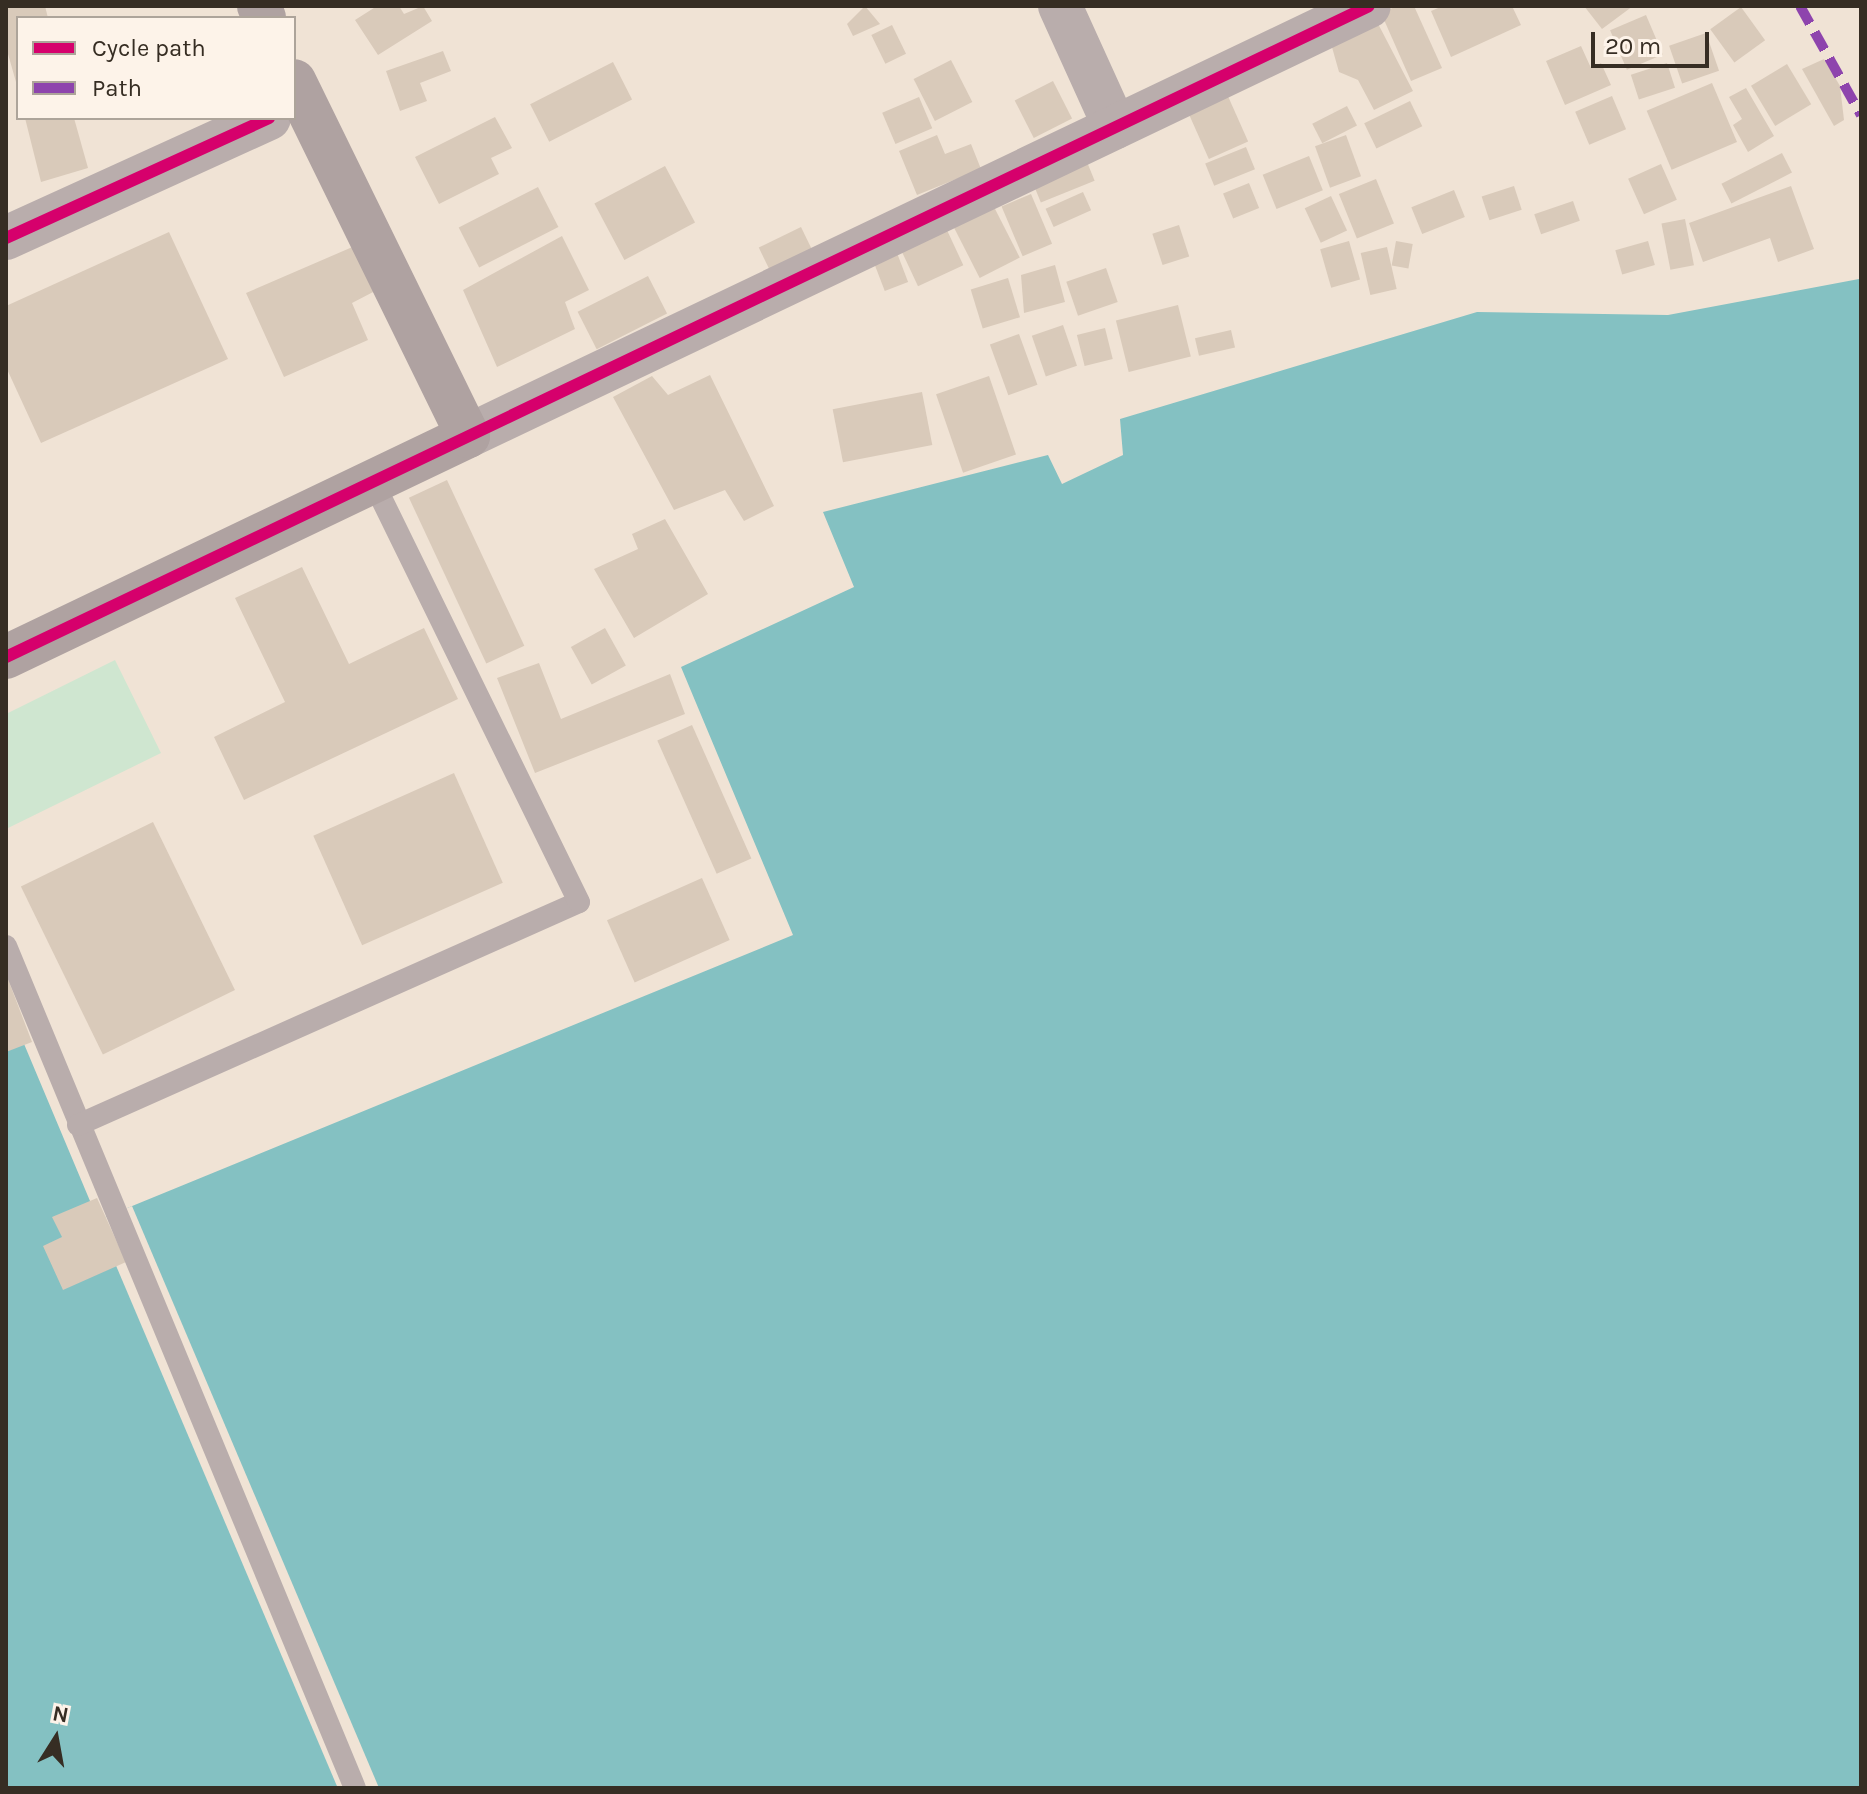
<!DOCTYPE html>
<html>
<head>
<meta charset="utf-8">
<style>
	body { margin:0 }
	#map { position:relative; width:1867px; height:1794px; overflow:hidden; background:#f0e3d5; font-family:Karla,sans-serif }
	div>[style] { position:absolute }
	.green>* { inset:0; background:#cfe6d0 }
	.water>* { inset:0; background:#84c1c2 }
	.pier>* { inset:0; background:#f0e3d5; transform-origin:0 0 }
	.building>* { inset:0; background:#d9caba; transform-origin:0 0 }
	.lane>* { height:22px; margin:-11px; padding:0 11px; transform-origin:11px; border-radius:11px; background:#b9adac }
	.street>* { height:44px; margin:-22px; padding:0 22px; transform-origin:22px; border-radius:22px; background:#b9adac }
	.secondary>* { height:44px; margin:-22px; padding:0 22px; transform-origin:22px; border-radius:22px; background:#afa2a1 }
	.quiet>* { height:10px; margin-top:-5px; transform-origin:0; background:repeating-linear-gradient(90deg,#8e44ad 0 20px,transparent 0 30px) }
	.cycleway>* { height:12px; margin:-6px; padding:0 6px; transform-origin:6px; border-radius:6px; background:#d6006c }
	span { translate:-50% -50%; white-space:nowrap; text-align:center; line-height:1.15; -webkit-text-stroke:7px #fdf3e9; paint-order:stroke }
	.frame { position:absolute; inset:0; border:8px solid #362d23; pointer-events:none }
	.legend { position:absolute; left:16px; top:16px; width:280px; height:104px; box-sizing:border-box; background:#fdf3e9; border:2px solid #ada49a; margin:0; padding:10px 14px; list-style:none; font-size:24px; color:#362d23 }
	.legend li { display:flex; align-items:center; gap:16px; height:40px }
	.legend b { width:40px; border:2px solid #ada49a }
	.north { position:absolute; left:16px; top:1698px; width:80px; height:80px; -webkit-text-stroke:6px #fdf3e9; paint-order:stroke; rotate:11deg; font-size:22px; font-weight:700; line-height:32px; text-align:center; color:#362d23 }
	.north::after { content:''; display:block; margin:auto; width:28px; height:36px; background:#362d23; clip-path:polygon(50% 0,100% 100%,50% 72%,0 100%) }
	.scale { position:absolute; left:1591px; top:32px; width:118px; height:36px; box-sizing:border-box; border:4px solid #362d23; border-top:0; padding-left:10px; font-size:24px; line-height:28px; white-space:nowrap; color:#362d23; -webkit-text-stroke:6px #fdf3e9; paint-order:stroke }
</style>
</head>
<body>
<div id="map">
	<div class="green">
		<i style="clip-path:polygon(115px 660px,161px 753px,6px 829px,6px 714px)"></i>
	</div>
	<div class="water">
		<i style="clip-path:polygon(1859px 279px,1861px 1788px,6px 1788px,6px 1001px,98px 1220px,793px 935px,681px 667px,854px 587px,823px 512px,1048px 455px,1062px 484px,1123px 455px,1120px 419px,1477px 312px,1668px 315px)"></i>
	</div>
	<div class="pier">
		<i style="left:132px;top:1206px;width:630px;height:38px;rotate:67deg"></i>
	</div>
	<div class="building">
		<i style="clip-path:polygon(6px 6px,45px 6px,48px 18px,18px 18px,18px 89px,6px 47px)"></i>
		<i style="clip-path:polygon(377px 6px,399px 6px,404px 14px,423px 6px,432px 21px,378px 55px,355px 20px)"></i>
		<i style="clip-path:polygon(865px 6px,880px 24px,853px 36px,847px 24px)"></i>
		<i style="clip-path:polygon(1397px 6px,1414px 6px,1442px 68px,1411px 81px,1381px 13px)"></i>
		<i style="clip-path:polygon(1443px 6px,1512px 6px,1521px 25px,1451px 57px,1431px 11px)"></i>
		<i style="clip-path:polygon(1584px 6px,1633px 6px,1602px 29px)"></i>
		<i style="left:1741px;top:7px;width:41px;height:38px;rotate:54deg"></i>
		<i style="left:1646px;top:15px;width:43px;height:39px;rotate:67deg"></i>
		<i style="clip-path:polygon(1374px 16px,1413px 91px,1374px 110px,1358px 80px,1339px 72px,1328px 33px)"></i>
		<i style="left:892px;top:25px;width:32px;height:23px;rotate:64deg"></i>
		<i style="left:1706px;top:33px;width:40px;height:39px;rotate:71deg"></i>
		<i style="clip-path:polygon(1581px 46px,1591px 68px,1601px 63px,1611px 85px,1565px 105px,1546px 61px)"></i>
		<i style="clip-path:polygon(443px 51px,451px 71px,420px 83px,427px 101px,400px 111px,386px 71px)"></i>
		<i style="clip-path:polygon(1824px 59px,1840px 86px,1844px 120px,1834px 126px,1802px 69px)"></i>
		<i style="left:951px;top:60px;width:47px;height:42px;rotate:63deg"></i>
		<i style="left:613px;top:62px;width:42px;height:93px;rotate:63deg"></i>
		<i style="left:1667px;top:63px;width:26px;height:38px;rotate:72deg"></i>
		<i style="left:1787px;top:64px;width:47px;height:42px;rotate:59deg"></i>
		<i style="left:1053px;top:81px;width:42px;height:43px;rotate:63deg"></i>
		<i style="left:1712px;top:83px;width:64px;height:71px;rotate:67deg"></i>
		<i style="clip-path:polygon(1746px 88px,1774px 136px,1748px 152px,1733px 125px,1742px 119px,1729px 97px)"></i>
		<i style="left:1227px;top:94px;width:52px;height:43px;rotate:66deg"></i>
		<i style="left:1612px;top:96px;width:36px;height:40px;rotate:67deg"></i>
		<i style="left:919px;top:97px;width:34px;height:40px;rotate:67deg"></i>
		<i style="left:1410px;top:101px;width:28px;height:51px;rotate:64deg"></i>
		<i style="left:1347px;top:106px;width:22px;height:39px;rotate:63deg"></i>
		<i style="clip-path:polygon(495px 117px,512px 148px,491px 158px,499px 174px,439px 204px,415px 157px)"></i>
		<i style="clip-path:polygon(25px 118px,74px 118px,88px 168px,41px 182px)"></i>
		<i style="clip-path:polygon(937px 135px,945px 154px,971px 144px,981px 169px,917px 195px,899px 151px)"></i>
		<i style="left:1346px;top:135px;width:44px;height:33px;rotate:70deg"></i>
		<i style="left:1246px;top:147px;width:24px;height:44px;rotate:68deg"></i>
		<i style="left:1083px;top:152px;width:31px;height:58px;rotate:68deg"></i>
		<i style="left:1782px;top:153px;width:22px;height:68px;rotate:63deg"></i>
		<i style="left:1309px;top:156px;width:37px;height:50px;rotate:68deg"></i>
		<i style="left:1661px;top:164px;width:39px;height:36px;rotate:66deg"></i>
		<i style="left:665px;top:166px;width:64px;height:80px;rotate:62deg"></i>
		<i style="left:1376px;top:179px;width:48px;height:40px;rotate:68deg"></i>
		<i style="left:1249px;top:183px;width:27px;height:28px;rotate:68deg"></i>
		<i style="left:1514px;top:186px;width:25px;height:34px;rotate:72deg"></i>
		<i style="clip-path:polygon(1791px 186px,1814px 249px,1778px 262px,1770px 238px,1703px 262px,1689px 223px)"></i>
		<i style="left:538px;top:187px;width:45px;height:89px;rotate:63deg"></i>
		<i style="left:1454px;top:190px;width:29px;height:46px;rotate:68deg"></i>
		<i style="left:1083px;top:192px;width:20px;height:41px;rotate:66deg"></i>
		<i style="left:1031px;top:194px;width:54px;height:32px;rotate:67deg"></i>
		<i style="left:1331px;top:196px;width:38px;height:29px;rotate:65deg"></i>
		<i style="left:1573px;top:201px;width:21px;height:41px;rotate:71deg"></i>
		<i style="left:993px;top:205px;width:59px;height:45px;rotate:63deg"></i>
		<i style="left:1685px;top:219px;width:47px;height:24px;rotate:79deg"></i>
		<i style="left:1179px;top:225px;width:33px;height:28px;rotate:72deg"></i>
		<i style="left:801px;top:227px;width:28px;height:47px;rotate:64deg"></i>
		<i style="left:946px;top:228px;width:41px;height:50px;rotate:65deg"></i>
		<i style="clip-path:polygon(169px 232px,228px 359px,41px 443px,6px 367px,6px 306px)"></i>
		<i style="clip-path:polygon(562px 236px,589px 290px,565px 302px,575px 329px,497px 367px,463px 290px)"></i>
		<i style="left:1349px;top:241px;width:40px;height:30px;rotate:74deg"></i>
		<i style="left:1396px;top:241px;width:17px;height:25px;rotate:10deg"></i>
		<i style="left:1648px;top:241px;width:25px;height:34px;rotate:74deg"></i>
		<i style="clip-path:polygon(357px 245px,377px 290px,352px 303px,368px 340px,284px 377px,246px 293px)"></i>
		<i style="left:1387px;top:247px;width:43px;height:27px;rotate:77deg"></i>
		<i style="left:897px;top:253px;width:31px;height:25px;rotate:69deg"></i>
		<i style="clip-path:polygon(1055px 265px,1065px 302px,1024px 313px,1021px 275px)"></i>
		<i style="left:1106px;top:268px;width:36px;height:42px;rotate:71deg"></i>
		<i style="left:648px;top:276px;width:42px;height:79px;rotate:63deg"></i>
		<i style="left:1008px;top:278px;width:41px;height:39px;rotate:73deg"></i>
		<i style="left:1178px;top:305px;width:53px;height:64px;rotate:76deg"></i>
		<i style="left:1063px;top:325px;width:43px;height:33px;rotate:71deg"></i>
		<i style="left:1105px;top:328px;width:32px;height:29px;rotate:76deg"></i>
		<i style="left:1231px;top:330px;width:18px;height:37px;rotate:77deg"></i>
		<i style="left:1019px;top:334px;width:54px;height:31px;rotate:70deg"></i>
		<i style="clip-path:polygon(710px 375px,774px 506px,744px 521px,725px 490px,674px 510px,613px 397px,652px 376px,668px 395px)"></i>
		<i style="left:989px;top:376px;width:83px;height:56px;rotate:71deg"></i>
		<i style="left:922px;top:392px;width:54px;height:91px;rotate:79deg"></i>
		<i style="left:447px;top:480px;width:183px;height:42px;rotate:65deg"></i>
		<i style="clip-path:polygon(665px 519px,708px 594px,634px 638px,594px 569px,638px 549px,632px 534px)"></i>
		<i style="clip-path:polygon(302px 567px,349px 664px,424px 628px,458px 699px,244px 800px,214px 737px,285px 702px,235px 598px)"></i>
		<i style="left:605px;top:628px;width:43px;height:39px;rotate:61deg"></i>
		<i style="clip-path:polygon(539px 663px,561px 719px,670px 674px,685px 714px,535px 773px,497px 678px)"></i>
		<i style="left:692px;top:725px;width:146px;height:38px;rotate:66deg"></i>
		<i style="left:454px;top:773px;width:120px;height:154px;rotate:66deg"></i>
		<i style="left:153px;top:822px;width:187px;height:147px;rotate:64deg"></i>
		<i style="left:702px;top:878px;width:68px;height:104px;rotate:66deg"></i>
		<i style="clip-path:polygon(6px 974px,32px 1042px,6px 1052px)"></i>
		<i style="clip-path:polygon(97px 1198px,126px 1262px,63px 1290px,43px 1246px,62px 1237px,52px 1217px)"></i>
	</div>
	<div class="lane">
		<i style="left:6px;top:946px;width:911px;rotate:67.49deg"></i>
		<i style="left:78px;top:1125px;width:548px;rotate:-23.99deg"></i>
		<i style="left:579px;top:902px;width:469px;rotate:-116.1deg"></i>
	</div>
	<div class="street">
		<i style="left:1060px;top:6px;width:133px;rotate:65.6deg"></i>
		<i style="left:6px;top:238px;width:289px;rotate:-24.5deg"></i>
		<i style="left:468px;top:436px;width:998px;rotate:-25.51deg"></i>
	</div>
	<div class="secondary">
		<i style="left:259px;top:6px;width:13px;rotate:67deg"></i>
		<i style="left:6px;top:657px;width:512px;rotate:-25.56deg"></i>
		<i style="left:468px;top:436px;width:395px;rotate:-116.1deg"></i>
	</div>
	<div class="quiet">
		<i style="left:1800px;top:6px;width:125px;rotate:60.8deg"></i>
	</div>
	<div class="cycleway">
		<i style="left:6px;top:238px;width:289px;rotate:-24.5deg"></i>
		<i style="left:6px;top:657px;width:1510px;rotate:-25.53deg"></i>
	</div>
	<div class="frame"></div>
	<ul class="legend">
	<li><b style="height:10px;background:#d6006c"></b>Cycle path</li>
	<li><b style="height:10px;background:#8e44ad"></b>Path</li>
	</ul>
	<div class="north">N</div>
	<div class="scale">20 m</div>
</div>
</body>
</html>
